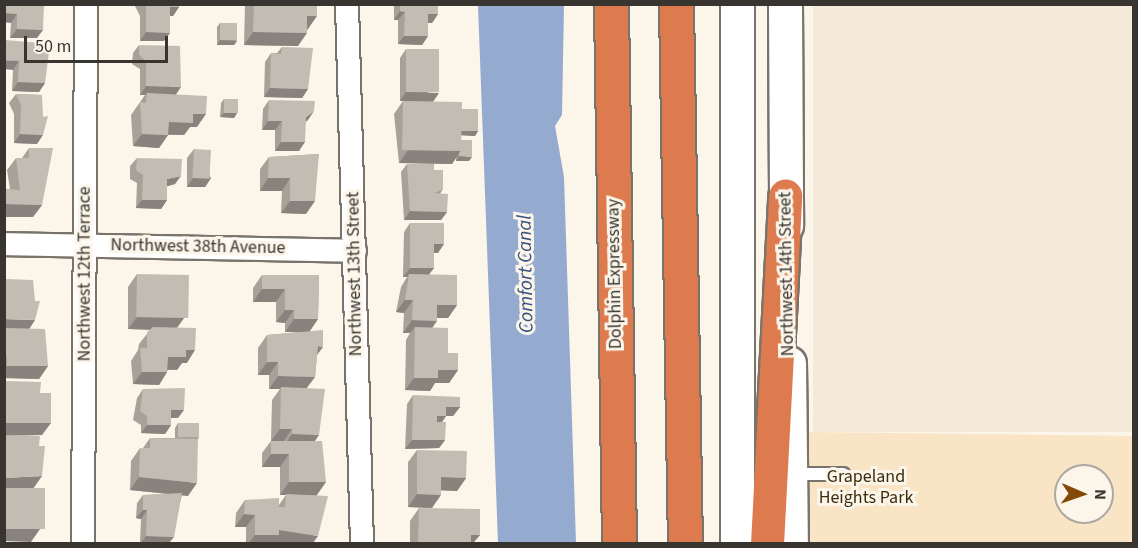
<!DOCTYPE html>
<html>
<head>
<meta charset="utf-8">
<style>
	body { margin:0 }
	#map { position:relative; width:1138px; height:548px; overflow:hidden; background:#fbf5ea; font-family:"Source Sans 3",sans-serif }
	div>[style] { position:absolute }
	.built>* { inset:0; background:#f5ead9; transform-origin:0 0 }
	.green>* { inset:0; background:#f9e5c6 }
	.water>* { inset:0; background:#94abcf }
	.roads { filter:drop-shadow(2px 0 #79746b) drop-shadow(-2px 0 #79746b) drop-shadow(0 2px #79746b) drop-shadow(0 -2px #79746b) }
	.lane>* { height:12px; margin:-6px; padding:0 6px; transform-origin:6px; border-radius:6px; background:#fff }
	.street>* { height:22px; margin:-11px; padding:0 11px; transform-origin:11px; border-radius:11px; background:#fff }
	.secondary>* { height:33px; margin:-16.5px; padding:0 16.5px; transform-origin:16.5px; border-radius:16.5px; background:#fff }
	.highway>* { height:33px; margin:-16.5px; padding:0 16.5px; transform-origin:16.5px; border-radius:16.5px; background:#dd7a4e }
	.wall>* { inset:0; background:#a7a299 }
	.shaded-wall>* { inset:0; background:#88847d }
	.building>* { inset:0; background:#c2bcb2; transform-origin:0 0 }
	span { translate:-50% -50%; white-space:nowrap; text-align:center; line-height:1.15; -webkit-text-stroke:6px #fbf5ea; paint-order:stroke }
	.street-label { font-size:18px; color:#383531 }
	.park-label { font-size:18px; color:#3d2c0c }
	.water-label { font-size:20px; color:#345282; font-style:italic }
	.frame { position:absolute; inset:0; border:6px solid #383531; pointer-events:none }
	.north { position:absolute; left:1054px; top:464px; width:60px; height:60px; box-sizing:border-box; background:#fbf5ea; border:2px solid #ada8a0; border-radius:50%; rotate:92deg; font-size:16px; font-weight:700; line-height:24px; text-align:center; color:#383531 }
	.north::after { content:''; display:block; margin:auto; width:21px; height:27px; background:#854806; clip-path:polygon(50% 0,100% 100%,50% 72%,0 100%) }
	.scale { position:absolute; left:24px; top:36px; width:144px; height:27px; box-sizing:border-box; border:3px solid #383531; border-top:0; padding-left:8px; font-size:18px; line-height:21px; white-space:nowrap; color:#383531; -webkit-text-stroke:4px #fbf5ea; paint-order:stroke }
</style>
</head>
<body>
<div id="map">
	<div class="built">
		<i style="left:813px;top:5px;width:320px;height:427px"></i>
	</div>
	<div class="green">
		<i style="clip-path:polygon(evenodd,809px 432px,1133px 436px,1133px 543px,809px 544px,809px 432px,1066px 476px,1102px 476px,1102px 512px,1066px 512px,1066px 476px)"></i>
	</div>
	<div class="water">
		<i style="clip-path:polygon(478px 5px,564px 5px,562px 115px,555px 126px,564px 177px,576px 543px,498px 543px)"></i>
	</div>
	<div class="roads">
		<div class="lane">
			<i style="left:792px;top:474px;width:51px"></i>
		</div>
		<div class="street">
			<i style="left:347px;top:4px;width:540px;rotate:88.41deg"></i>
			<i style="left:4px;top:244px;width:351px;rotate:1.1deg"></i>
			<i style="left:83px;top:544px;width:540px;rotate:-89.68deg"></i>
		</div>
		<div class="secondary">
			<i style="left:737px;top:4px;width:540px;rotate:90deg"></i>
			<i style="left:785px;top:4px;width:221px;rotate:89.7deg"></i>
			<i style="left:789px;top:363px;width:181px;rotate:89.4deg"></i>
		</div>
		<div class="highway">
			<i style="left:611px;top:4px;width:540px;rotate:89.15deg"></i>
			<i style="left:676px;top:4px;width:540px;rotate:89.05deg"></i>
			<i style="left:767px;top:544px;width:349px;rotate:-87deg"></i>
		</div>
	</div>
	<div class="wall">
		<i style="clip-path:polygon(4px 4px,44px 4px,37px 38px,10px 38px,11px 23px,4px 22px)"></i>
		<i style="clip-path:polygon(134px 4px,179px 4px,179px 7px,173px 16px,170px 16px,164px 41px,140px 41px,140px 16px)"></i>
		<i style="clip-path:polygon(245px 4px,317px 4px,308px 29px,298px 46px,244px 45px)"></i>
		<i style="clip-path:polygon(394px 4px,438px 4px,438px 14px,432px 23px,428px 23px,428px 36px,422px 45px,398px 44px,398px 20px,394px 20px)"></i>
		<i style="clip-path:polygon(220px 23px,237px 41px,234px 45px,217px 45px,217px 27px)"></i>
		<i style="clip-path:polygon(4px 40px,41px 52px,45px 83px,39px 92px,12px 91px,13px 70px)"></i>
		<i style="clip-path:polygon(139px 45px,176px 94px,197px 127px,190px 127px,184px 135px,168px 135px,159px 148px,133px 146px,131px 115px,145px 95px,140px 95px,140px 69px,132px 64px,133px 53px)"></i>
		<i style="clip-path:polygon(282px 47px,308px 89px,302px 98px,264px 97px,265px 62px,271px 53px,277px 53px)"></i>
		<i style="clip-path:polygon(406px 49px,433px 102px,461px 109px,478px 131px,475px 136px,461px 135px,461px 140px,469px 161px,456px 161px,456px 157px,452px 164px,399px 163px,394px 114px,403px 101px,400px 101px,400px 58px)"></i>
		<i style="clip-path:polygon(16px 94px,42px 95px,37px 144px,14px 143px,14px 114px,9px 103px)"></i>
		<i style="clip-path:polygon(224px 99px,237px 113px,234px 118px,220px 117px,221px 103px)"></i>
		<i style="clip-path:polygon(269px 100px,308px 120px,306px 121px,299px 151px,275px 151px,275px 130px,262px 130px,263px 109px)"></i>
		<i style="clip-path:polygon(29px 148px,42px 205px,33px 217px,4px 217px,4px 189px,10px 189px,7px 170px,16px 158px,22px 158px)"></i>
		<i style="clip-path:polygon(194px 149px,211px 178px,205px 187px,187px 187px,187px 158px)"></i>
		<i style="clip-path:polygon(319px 154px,306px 214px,281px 213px,282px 191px,260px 191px,260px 169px,269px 157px)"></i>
		<i style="clip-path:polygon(137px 158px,175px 184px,167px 186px,167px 200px,161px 209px,136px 208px,137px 183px,130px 179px,130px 166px)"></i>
		<i style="clip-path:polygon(407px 164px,434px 170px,443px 189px,440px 194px,447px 212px,441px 220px,404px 220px,401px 172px)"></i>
		<i style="clip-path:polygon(410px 223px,438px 253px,434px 253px,434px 268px,429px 274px,457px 305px,448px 318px,437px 318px,432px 328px,458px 370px,449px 383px,435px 383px,430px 391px,405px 390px,406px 340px,410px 333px,403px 333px,404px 313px,396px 312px,401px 287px,407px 277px,403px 277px,404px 232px)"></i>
		<i style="clip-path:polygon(137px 274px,184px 318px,177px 328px,187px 363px,182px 363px,177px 370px,168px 370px,167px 372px,159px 385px,133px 384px,131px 361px,138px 350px,139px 344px,150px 330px,128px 329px,128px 287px)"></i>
		<i style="clip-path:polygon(262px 275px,319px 275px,318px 319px,310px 331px,317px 354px,315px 377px,306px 388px,315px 441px,317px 495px,313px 543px,246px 543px,246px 527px,235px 527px,236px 513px,245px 500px,279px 505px,286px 495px,280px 495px,280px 467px,262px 467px,262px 453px,271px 441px,272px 400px,280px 389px,269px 389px,269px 375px,258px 375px,258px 348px,267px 335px,301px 332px,285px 332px,285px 323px,276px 322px,276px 302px,253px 302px,253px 288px)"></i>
		<i style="clip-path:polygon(35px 320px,29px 329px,48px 366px,39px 379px,4px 378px,4px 328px)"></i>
		<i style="clip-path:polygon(143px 389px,178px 418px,171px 418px,171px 425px,165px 434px,141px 433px,141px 425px,133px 420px,137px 398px)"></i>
		<i style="clip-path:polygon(413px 395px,460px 407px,453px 416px,446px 416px,442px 422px,445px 440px,439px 448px,405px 449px,407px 404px)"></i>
		<i style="clip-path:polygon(178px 423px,199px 437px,198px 439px,188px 496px,182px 495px,169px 543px,140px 543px,141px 519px,136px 518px,137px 503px,143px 495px,170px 494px,130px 490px,131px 461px,140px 448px,143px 448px,150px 438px,175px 438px,175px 428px)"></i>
		<i style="clip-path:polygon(417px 450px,466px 478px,457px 491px,441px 490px,432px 508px,408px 507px,408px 462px)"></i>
		<i style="clip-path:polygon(419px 508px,480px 535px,473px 543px,410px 543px,410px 521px)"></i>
	</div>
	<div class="shaded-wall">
		<i style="clip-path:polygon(170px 7px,179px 7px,173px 16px,164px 16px)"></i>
		<i style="clip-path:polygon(400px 11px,405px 12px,398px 20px,394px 20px)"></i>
		<i style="clip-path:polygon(4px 13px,17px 14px,11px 23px,4px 22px)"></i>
		<i style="clip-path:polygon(428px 14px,438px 14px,432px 23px,422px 22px)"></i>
		<i style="clip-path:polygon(307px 16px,317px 16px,308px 29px,298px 29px)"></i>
		<i style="clip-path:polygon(17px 29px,43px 30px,37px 38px,10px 38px)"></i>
		<i style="clip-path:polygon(146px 32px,170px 33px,164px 41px,140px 41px)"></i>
		<i style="clip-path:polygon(253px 32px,307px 33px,298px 46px,244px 45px)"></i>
		<i style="clip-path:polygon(404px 36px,428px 36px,422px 45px,398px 44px)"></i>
		<i style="clip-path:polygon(220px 40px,237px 41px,234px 45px,217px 45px)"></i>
		<i style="clip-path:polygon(4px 60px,19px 61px,13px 70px,4px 69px)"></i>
		<i style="clip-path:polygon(18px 82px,45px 83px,39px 92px,12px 91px)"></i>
		<i style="clip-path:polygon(146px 86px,181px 87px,175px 96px,147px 93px,145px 95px,140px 95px)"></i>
		<i style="clip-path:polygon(270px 88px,308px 89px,302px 98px,264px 97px)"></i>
		<i style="clip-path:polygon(406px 92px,439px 93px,433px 102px,400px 101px)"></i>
		<i style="clip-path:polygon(314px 111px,308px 120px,300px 126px,306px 117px)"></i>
		<i style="clip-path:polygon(224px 113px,237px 113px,234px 118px,220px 117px)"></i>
		<i style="clip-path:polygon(193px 114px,206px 114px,197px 127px,190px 127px,184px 135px,160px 134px,169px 122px)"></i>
		<i style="clip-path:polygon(268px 121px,282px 121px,275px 130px,262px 130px)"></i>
		<i style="clip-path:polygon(460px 131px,478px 131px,475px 136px,457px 135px)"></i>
		<i style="clip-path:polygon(20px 134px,43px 135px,37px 144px,14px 143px)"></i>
		<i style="clip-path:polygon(142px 134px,168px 135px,159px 148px,133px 146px)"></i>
		<i style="clip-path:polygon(281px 142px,305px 142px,299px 151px,275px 151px)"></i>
		<i style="clip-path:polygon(408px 150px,461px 151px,452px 164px,399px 163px)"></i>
		<i style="clip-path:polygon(459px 156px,472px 157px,469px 161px,456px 161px)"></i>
		<i style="clip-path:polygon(181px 176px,175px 184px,161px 188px,167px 179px)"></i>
		<i style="clip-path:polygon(193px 178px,211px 178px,205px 187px,187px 187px)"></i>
		<i style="clip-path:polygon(268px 178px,290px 178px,282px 191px,260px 191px)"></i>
		<i style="clip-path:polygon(142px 200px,167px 200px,161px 209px,136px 208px)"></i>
		<i style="clip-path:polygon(290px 201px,315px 201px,306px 214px,281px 213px)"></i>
		<i style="clip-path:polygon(4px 204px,42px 205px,33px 217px,4px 217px)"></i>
		<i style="clip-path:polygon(410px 211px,447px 212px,441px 220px,404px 220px)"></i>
		<i style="clip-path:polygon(434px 244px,444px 244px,438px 253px,428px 253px)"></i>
		<i style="clip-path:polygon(410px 268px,434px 268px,427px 277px,409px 274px,407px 277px,403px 277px)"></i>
		<i style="clip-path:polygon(262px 289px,285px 289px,276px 302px,253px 302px)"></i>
		<i style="clip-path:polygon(405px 300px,413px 300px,404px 313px,396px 312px)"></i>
		<i style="clip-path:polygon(437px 305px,457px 305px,448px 318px,428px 318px)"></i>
		<i style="clip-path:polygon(285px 310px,294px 310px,285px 323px,276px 322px)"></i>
		<i style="clip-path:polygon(137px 317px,184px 318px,175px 330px,128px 329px)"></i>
		<i style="clip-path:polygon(4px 319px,35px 320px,29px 329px,4px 328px)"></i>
		<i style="clip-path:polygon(294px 319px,318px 319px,309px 332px,285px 332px)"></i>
		<i style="clip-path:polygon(412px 320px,437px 321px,428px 334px,415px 327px,410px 333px,403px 333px)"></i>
		<i style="clip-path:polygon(318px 346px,323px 347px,314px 359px)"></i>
		<i style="clip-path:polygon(186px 350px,195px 350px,187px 363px,182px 363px,177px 370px,159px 369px,168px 357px)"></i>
		<i style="clip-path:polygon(267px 362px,278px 362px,269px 375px,258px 375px)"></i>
		<i style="clip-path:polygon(7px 366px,48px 366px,39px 379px,4px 378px,4px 369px)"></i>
		<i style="clip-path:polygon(438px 370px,458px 370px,449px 383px,435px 383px,430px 391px,405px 390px,414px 378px)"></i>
		<i style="clip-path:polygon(142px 372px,167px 372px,159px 385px,133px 384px)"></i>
		<i style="clip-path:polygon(278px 376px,315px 377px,306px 389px,281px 387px,280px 389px,269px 389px)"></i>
		<i style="clip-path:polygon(446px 407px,460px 407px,453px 416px,440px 416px)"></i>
		<i style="clip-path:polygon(171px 410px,184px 410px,178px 418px,165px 418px)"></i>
		<i style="clip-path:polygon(437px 416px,446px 416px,440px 425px,431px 425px)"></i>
		<i style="clip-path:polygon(4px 423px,51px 423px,42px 435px,4px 436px)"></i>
		<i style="clip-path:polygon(147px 425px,171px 425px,165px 434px,141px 433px)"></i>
		<i style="clip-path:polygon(280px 429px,292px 429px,283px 442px,271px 441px)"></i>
		<i style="clip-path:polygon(292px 434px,319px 435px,310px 448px,283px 447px)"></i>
		<i style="clip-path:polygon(412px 440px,445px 440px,439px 448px,405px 449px)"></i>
		<i style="clip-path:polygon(271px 454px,289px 454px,280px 467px,262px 467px)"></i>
		<i style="clip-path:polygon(42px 476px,33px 489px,4px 490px,4px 478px)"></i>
		<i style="clip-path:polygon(139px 477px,197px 483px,188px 496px,130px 490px)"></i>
		<i style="clip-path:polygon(441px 477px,466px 478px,457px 491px,433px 490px)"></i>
		<i style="clip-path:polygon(289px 482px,326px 482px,317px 495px,280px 495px)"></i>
		<i style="clip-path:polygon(417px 494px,441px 495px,432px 508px,408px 507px)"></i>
		<i style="clip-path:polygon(143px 510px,147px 510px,141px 519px,136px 518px)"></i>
		<i style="clip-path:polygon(244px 514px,255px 515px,246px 527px,235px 527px)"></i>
		<i style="clip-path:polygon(4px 529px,40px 529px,31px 542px,4px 541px)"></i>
		<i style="clip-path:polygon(279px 530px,318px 536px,313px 543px,249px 543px,255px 535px)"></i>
		<i style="clip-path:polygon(471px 535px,480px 535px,473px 543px,465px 543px)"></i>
		<i style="clip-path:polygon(146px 536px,174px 537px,169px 543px,141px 543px)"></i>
	</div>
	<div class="building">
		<i style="clip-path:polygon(4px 4px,44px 4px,43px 30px,17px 29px,17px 14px,4px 13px)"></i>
		<i style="clip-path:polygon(145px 4px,179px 4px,179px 7px,170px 7px,170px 33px,146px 32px,146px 7px)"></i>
		<i style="clip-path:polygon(254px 4px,317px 4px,317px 16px,307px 16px,307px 33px,253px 32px)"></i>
		<i style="clip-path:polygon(400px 4px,438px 4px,438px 14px,428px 14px,428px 36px,404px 36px,405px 12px,400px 11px)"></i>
		<i style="left:220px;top:23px;width:17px;height:17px"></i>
		<i style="clip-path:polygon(4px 40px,42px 43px,41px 52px,49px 52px,45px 83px,18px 82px,19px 61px,4px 60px)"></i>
		<i style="clip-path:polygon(139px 45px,180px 46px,181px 87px,146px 86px,146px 61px,139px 55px)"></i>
		<i style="clip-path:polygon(282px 47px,313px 48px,308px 89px,270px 88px,271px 53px,281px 54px)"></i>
		<i style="left:406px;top:49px;width:33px;height:43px"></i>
		<i style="clip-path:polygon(147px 93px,207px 96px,206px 114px,193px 114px,193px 123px,169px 122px,168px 135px,142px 134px,140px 102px,146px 103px)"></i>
		<i style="clip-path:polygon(16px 94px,42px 95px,43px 117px,48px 116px,43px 135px,20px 134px,21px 105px)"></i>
		<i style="left:224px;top:99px;width:14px;height:14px"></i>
		<i style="clip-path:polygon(269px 100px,315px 101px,314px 111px,306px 117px,305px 142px,281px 142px,282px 121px,268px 121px)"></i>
		<i style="left:403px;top:101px;width:59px;height:49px;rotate:1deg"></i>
		<i style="left:461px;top:109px;width:17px;height:22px"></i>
		<i style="clip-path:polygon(461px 140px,472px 140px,472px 157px,459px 156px,459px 153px,461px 151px)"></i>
		<i style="clip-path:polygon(29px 148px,53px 148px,42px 205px,4px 204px,4px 189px,20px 190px,16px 158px,29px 158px)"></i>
		<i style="left:194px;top:149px;width:17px;height:29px;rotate:3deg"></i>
		<i style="clip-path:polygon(319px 154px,315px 201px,290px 201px,290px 178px,268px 178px,269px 157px)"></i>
		<i style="clip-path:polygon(137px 158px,182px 159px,181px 176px,167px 179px,167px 200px,142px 200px,143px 175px,136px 170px)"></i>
		<i style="clip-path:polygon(407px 164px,434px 164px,434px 170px,443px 170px,443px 189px,434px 193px,448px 194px,447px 212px,410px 211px)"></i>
		<i style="clip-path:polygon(410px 223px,444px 223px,444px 244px,434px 244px,434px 268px,410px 268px)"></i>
		<i style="left:137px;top:274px;width:52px;height:43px;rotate:1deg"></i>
		<i style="clip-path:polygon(409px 274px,457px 275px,457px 305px,437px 305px,437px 321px,412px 320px,413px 300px,405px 300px)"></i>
		<i style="clip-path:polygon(262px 275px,319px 275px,318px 319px,294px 319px,294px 310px,285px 310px,285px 289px,262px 289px)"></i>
		<i style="clip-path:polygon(4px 279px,33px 280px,35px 301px,40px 301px,35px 320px,4px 319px)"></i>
		<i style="clip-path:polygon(153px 327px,196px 328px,195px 350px,186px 350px,186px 357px,168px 357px,167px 372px,142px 372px,140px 348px,147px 348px,147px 332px)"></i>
		<i style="clip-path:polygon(415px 327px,448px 328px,448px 353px,458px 353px,458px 370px,438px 370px,438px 378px,414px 378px)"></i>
		<i style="clip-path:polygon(4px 328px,45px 329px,48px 366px,7px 366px,7px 357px,4px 357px)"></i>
		<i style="clip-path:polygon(323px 330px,323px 347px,318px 346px,315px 377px,278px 376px,278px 362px,267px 362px,267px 335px)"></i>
		<i style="clip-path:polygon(4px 381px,41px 382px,40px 393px,51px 393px,51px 423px,4px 423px)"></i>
		<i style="clip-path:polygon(281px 387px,325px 389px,319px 435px,292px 434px,292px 429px,280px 429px)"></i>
		<i style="clip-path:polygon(185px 388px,184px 410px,171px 410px,171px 425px,147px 425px,147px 416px,140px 411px,143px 389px)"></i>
		<i style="clip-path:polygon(413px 395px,460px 397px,460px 407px,446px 407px,446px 416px,437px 416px,437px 422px,446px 422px,445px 440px,412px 440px)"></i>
		<i style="left:178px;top:423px;width:21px;height:14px"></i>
		<i style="clip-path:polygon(4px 435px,40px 436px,39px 446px,45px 446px,42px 476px,4px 478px)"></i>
		<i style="clip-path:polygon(150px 438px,198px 439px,197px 483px,139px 477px,140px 448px,150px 448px)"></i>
		<i style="clip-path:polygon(271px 441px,322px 441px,326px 482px,289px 482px,289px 454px,271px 454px)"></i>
		<i style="clip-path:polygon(417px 450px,467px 451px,466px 478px,441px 477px,441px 495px,417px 494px)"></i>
		<i style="left:4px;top:488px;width:41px;height:41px"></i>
		<i style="clip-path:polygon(182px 493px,174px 537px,146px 536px,147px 510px,143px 510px,143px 495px)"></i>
		<i style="clip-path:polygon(286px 494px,328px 496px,318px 536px,279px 530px,279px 535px,255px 535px,255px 515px,244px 514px,245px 500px,279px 498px,279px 507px,285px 507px)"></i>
		<i style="clip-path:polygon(419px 508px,480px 509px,480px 535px,471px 535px,471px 543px,418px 543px)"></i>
	</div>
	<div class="street-label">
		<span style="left:198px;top:247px;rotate:1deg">Northwest 38th Avenue</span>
		<span style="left:85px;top:274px;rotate:-90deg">Northwest 12th Terrace</span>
		<span style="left:355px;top:274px;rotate:-91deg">Northwest 13th Street</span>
		<span style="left:615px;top:274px;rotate:-91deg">Dolphin Expressway</span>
		<span style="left:787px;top:274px;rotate:-91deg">Northwest 14th Street</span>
	</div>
	<div class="park-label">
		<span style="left:866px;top:488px">Grapeland<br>Heights Park</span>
	</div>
	<div class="water-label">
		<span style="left:526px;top:274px;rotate:-91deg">Comfort Canal</span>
	</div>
	<div class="frame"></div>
	<div class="north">N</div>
	<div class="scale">50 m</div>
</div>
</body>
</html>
